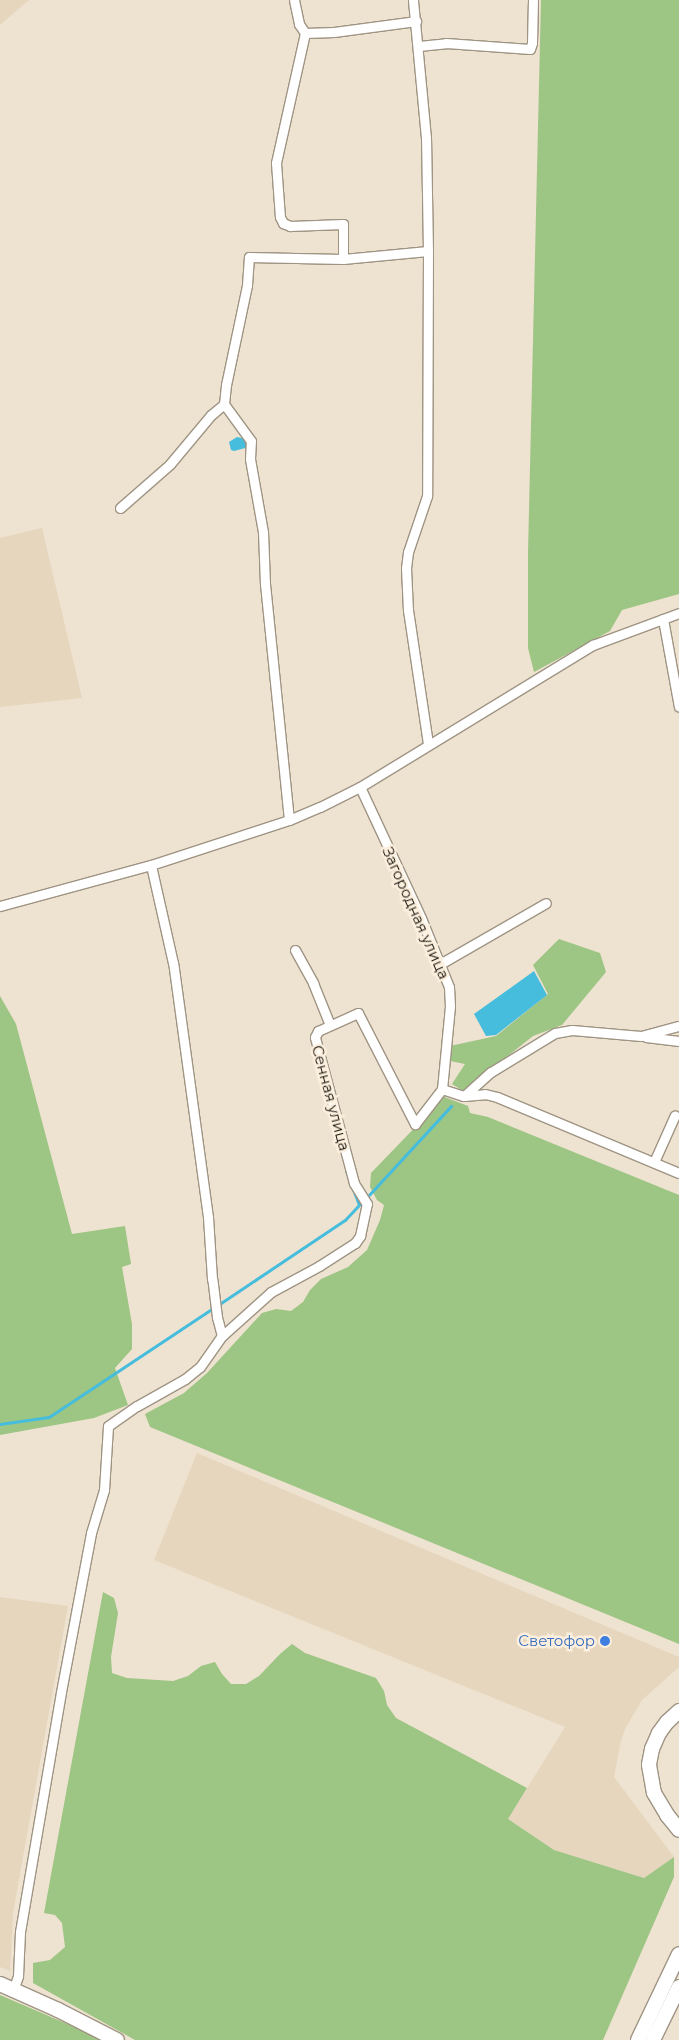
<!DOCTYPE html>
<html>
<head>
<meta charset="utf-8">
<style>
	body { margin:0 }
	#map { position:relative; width:679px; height:2040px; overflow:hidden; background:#eee2d0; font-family:Montserrat,sans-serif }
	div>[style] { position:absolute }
	.built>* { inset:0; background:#e7d6be }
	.green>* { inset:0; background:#9dc584 }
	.water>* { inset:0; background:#46bddd }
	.stream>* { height:2.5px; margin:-1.25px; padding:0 1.25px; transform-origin:1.25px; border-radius:1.25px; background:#46bddd }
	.roads { filter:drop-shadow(1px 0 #9f9483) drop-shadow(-1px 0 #9f9483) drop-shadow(0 1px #9f9483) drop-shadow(0 -1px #9f9483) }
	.minor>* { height:9px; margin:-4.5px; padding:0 4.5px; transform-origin:4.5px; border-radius:4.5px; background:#fff }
	.primary>* { height:14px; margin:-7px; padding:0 7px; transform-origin:7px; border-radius:7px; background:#fff }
	.trunk>* { height:14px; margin:-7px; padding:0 7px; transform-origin:7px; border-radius:7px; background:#fff }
	.dots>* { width:14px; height:14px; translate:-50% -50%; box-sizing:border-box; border:2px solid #fcefdd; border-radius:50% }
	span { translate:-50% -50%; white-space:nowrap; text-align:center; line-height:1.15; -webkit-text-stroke:5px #fcefdd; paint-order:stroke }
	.street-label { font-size:15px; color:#1b1710 }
	.shop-label { font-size:15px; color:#366cbe }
	.right { translate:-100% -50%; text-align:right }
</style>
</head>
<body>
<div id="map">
	<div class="built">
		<i style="clip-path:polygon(0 0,29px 0,0 25px)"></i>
		<i style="clip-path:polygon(42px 528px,82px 698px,0 707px,0 538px)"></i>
		<i style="clip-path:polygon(197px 1453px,679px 1657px,679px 1667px,642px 1700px,626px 1727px,621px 1740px,614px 1777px,674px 1857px,644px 1878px,554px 1850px,508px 1819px,565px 1727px,154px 1560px)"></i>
		<i style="clip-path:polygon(0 1597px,68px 1606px,13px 1913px,10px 1971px,0 1967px)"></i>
	</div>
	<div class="green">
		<i style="clip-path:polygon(541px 0,679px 0,679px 594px,622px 610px,610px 631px,534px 672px,528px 648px,528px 553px)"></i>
		<i style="clip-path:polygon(559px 939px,600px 953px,606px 972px,562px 1025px,533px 1036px,463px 1091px,452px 1084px,465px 1064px,450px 1061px,450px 1046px,496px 1036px,548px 994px,533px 965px)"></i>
		<i style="clip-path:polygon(0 996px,16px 1024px,72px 1234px,125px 1226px,131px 1264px,122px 1267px,132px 1324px,132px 1349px,115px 1368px,128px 1405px,94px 1418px,0 1435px)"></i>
		<i style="clip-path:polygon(442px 1096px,468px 1106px,470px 1113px,488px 1117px,679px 1195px,679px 1644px,150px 1427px,145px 1414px,184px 1393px,207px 1373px,262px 1313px,276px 1309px,291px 1311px,303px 1302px,310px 1290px,321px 1279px,348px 1267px,367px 1250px,380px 1220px,384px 1205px,377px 1200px,370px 1187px,371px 1173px,427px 1115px)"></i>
		<i style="clip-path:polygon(103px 1592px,114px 1598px,118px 1613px,111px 1657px,112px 1673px,127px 1678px,173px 1681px,188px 1676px,201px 1666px,215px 1662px,222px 1674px,231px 1684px,246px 1684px,259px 1676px,280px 1654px,292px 1644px,305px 1653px,376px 1678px,384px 1691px,387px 1705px,396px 1718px,527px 1788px,508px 1819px,554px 1850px,644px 1878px,674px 1857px,674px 1877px,603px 2040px,135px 2040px,33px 1983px,33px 1963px,50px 1960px,65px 1947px,62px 1923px,55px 1915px,44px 1913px)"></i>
		<i style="clip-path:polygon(0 1995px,79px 2029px,99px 2040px,0 2040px)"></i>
	</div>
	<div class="water">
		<i style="clip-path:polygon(237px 437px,246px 439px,249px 447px,234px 451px,231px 450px,229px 442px)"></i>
		<i style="clip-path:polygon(534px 971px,547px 995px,496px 1035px,486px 1036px,474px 1014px)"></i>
	</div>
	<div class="stream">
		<i style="left:369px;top:1195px;width:121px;rotate:-47.3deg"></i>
		<i style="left:221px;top:1303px;width:149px;rotate:-33.8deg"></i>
		<i style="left:345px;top:1220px;width:21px;rotate:-47deg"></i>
		<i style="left:359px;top:1205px;width:36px;rotate:-111deg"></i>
		<i style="left:0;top:1424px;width:49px;rotate:-8.1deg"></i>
		<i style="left:49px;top:1417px;width:193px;rotate:-33.6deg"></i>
	</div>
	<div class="roads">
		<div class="minor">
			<i style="left:294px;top:0;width:25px;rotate:78deg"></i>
			<i style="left:299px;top:24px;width:11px;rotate:56deg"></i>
			<i style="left:305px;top:33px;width:133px;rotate:102.6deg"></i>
			<i style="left:276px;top:163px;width:54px;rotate:85.8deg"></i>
			<i style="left:280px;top:217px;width:7px;rotate:63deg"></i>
			<i style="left:283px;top:223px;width:8px;rotate:23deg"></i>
			<i style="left:290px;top:226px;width:53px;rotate:-2.2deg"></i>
			<i style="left:343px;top:224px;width:35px;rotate:90deg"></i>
			<i style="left:305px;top:33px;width:29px;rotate:-2deg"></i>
			<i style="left:334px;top:32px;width:83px;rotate:-7.6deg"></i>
			<i style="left:419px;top:46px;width:27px;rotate:-6deg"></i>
			<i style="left:446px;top:43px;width:84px;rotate:4.1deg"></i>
			<i style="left:530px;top:49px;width:6px;rotate:-72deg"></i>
			<i style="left:532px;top:43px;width:43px;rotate:-88.7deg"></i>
			<i style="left:428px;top:251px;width:245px;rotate:90.2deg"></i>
			<i style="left:427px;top:496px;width:59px;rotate:108.7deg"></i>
			<i style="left:408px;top:552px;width:16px;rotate:97deg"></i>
			<i style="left:406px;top:568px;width:42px;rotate:87.3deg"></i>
			<i style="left:408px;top:610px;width:135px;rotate:81.5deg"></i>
			<i style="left:120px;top:508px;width:67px;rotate:-41.3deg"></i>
			<i style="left:170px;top:464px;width:64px;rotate:-50.1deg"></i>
			<i style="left:211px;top:415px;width:17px;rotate:-40deg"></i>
			<i style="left:663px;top:619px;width:89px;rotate:79.7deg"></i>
			<i style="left:360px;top:787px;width:145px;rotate:65deg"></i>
			<i style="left:421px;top:918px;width:74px;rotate:67.9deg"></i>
			<i style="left:449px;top:987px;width:19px;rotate:87deg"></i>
			<i style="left:450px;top:1006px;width:83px;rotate:95.5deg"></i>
			<i style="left:442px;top:1089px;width:23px;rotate:18deg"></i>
			<i style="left:464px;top:1096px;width:21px;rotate:-5deg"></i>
			<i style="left:485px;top:1094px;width:12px;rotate:14deg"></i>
			<i style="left:497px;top:1097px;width:197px;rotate:22.7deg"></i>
			<i style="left:289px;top:820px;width:237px;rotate:-95.8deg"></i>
			<i style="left:265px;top:584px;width:52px;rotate:-92.2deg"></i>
			<i style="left:263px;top:532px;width:74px;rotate:-100.1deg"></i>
			<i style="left:250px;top:459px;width:18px;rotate:-87deg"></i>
			<i style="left:251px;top:441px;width:46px;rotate:-126.1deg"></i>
			<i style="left:224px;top:404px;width:19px;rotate:-84deg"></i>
			<i style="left:226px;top:385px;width:102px;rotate:-78.1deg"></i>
			<i style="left:247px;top:285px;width:28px;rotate:-86deg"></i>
			<i style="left:249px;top:257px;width:94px;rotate:1.2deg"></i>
			<i style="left:343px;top:259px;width:85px;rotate:-5.4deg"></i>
			<i style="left:428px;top:251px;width:113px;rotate:-91deg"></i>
			<i style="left:426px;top:138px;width:139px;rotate:-95.4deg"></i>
			<i style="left:0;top:906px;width:156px;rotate:-15.2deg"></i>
			<i style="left:151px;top:865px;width:145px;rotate:-18.1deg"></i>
			<i style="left:289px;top:820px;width:34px;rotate:-23deg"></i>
			<i style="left:320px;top:807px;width:45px;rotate:-26.6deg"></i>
			<i style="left:360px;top:787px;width:273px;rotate:-31.4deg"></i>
			<i style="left:593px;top:645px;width:92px;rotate:-20.4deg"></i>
			<i style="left:295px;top:950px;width:38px;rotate:61deg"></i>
			<i style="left:313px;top:983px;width:45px;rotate:68deg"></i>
			<i style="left:440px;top:964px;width:122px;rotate:-29.9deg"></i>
			<i style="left:646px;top:1037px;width:33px;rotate:7deg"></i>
			<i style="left:464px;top:1096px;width:36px;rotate:-42deg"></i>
			<i style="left:491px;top:1072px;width:75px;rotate:-31.4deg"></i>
			<i style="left:555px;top:1033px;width:17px;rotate:-10deg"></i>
			<i style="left:572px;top:1030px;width:69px;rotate:5deg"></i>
			<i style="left:641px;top:1036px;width:39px;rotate:-15deg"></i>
			<i style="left:654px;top:1162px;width:51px;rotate:-65.9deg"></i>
			<i style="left:222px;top:1336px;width:66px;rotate:-41.9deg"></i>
			<i style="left:271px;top:1292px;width:55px;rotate:-28.4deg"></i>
			<i style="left:319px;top:1266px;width:43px;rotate:-32.6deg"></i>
			<i style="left:355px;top:1243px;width:9px;rotate:-54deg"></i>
			<i style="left:360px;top:1236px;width:33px;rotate:-78deg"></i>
			<i style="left:367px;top:1204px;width:25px;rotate:-122deg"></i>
			<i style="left:354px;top:1183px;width:151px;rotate:-105deg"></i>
			<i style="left:315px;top:1037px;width:7px;rotate:-63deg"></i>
			<i style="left:318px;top:1031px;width:44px;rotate:-24.2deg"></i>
			<i style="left:358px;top:1013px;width:125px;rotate:62.8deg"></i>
			<i style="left:415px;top:1124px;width:44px;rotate:-52.4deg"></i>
			<i style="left:13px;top:1990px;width:15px;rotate:-70deg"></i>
			<i style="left:18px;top:1976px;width:44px;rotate:-87.4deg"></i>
			<i style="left:20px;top:1932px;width:243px;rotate:-80.3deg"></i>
			<i style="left:61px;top:1692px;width:162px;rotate:-79.3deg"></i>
			<i style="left:91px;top:1533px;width:45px;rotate:-73.2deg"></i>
			<i style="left:104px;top:1490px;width:64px;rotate:-86.4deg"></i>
			<i style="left:108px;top:1426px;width:35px;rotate:-35deg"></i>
			<i style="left:137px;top:1406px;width:55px;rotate:-29.4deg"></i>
			<i style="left:185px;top:1379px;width:19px;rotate:-39deg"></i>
			<i style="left:200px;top:1367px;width:38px;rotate:-55deg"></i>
			<i style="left:222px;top:1336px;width:20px;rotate:-105deg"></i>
			<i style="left:217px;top:1317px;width:38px;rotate:-97deg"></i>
			<i style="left:212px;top:1279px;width:62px;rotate:-93.7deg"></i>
			<i style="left:208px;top:1217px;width:256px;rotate:-97.8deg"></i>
			<i style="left:173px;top:963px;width:100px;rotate:-102.7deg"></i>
		</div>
		<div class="primary">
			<i style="left:679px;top:1711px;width:16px;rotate:137deg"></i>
			<i style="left:667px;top:1722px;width:14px;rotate:126deg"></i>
			<i style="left:659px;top:1733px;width:17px;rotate:114deg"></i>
			<i style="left:652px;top:1749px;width:16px;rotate:101deg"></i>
			<i style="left:649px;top:1765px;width:28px;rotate:80deg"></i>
			<i style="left:654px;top:1793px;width:26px;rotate:59deg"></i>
			<i style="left:667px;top:1815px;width:19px;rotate:51deg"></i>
			<i style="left:0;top:1984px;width:64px;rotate:24.1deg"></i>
			<i style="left:58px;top:2010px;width:66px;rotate:27deg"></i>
		</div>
		<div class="trunk">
			<i style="left:638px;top:2040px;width:95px;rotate:-64.5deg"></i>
			<i style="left:653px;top:2040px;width:59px;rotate:-63.9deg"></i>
		</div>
	</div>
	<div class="dots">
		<i style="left:605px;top:1641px;background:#3f7fe0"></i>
	</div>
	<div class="street-label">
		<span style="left:416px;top:913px;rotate:66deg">Загородная улица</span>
		<span style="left:331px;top:1098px;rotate:75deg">Сенная улица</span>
	</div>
	<div class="shop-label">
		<span class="right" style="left:595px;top:1641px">Светофор</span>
	</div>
</div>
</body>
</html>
